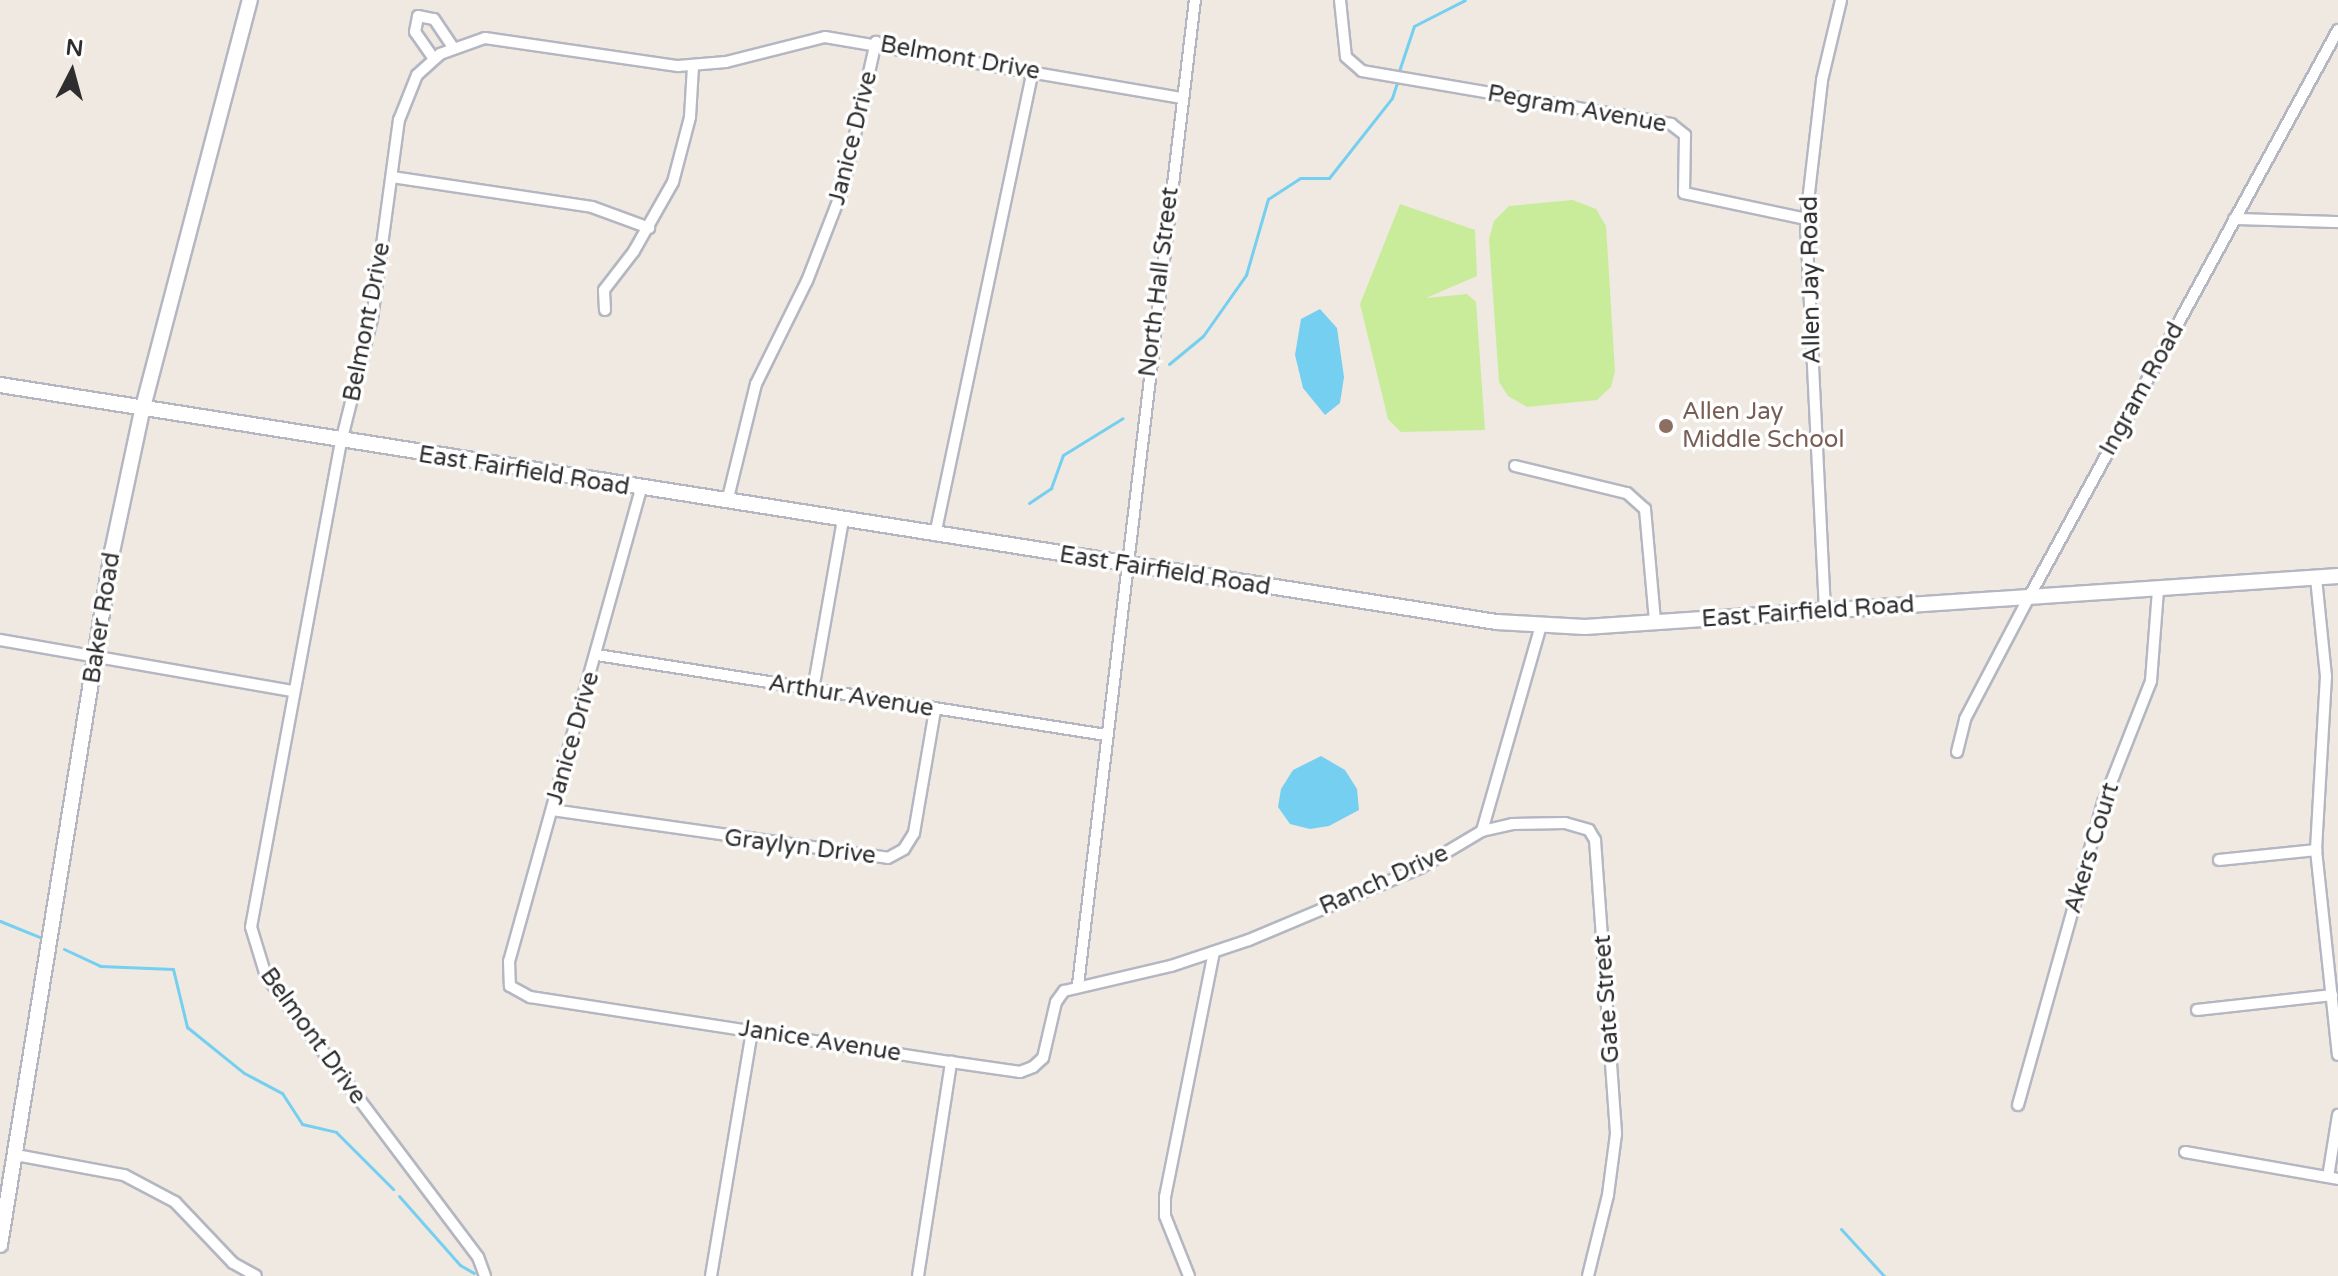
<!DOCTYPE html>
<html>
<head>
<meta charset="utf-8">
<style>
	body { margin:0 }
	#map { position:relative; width:2338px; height:1276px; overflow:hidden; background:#efe9e1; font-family:"Varela Round",sans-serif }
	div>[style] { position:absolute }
	.pitch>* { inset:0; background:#c9ec9a }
	.water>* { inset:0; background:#75cff0 }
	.stream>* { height:3px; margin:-1.5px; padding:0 1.5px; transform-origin:1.5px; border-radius:1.5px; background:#75cff0 }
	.roads { filter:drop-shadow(2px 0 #b4b7c1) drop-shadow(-2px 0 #b4b7c1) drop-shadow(0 2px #b4b7c1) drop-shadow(0 -2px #b4b7c1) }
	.street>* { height:10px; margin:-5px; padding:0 5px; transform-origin:5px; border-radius:5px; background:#fff }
	.secondary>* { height:14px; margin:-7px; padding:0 7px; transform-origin:7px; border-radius:7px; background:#fff }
	.dots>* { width:22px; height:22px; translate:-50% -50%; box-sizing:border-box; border:4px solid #fff; border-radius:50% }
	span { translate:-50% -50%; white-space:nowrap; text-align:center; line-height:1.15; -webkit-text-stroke:7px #fff; paint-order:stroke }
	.street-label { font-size:24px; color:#2e2e2e }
	.education-label { font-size:24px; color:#785e54 }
	.left { translate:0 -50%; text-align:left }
	.north { position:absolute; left:32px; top:32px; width:80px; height:80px; -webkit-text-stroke:6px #fff; paint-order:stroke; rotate:6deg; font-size:22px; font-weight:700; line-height:32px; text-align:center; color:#2e2e2e }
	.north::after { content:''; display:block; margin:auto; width:28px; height:36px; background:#2e2e2e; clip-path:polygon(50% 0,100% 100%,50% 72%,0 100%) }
</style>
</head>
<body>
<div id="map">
	<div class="pitch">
		<i style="clip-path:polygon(1573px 200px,1596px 209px,1606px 226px,1615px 371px,1611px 387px,1597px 400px,1527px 407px,1508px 396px,1499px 382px,1489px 239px,1494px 221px,1509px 206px)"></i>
		<i style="clip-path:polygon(1400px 204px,1475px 230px,1477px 276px,1426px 298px,1467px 294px,1476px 302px,1485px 430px,1401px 432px,1388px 419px,1360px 304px)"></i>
	</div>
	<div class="water">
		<i style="clip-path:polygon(1320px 309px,1337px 328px,1344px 377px,1340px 403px,1325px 415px,1303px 388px,1295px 355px,1301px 319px)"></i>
		<i style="clip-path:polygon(1321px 756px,1345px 770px,1357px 789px,1359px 810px,1329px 826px,1310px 829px,1290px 824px,1278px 807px,1281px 789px,1293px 770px)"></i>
	</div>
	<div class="stream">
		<i style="left:1399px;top:71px;width:47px;rotate:-71.6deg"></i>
		<i style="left:1414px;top:26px;width:57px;rotate:-27deg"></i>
		<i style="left:1169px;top:364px;width:44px;rotate:-39.5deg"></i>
		<i style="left:1203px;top:336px;width:75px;rotate:-54.8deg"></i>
		<i style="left:1246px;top:275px;width:79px;rotate:-73.9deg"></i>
		<i style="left:1268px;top:199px;width:38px;rotate:-33deg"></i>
		<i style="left:1300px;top:178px;width:29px"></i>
		<i style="left:1329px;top:178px;width:102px;rotate:-51.8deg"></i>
		<i style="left:1392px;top:98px;width:16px;rotate:-72deg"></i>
		<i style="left:1029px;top:503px;width:27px;rotate:-34deg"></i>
		<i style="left:1051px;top:488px;width:35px;rotate:-70deg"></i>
		<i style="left:1063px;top:455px;width:70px;rotate:-31.7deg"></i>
		<i style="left:0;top:921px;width:45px;rotate:22deg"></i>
		<i style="left:64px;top:949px;width:40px;rotate:25deg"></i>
		<i style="left:100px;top:966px;width:73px;rotate:2.4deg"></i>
		<i style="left:173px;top:969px;width:60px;rotate:76.4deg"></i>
		<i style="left:187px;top:1027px;width:73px;rotate:38.9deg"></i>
		<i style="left:244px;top:1073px;width:43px;rotate:27.8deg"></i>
		<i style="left:282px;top:1093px;width:37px;rotate:57deg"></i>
		<i style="left:302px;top:1124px;width:35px;rotate:13deg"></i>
		<i style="left:336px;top:1132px;width:81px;rotate:45deg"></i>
		<i style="left:399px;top:1196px;width:92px;rotate:48.5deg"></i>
		<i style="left:460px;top:1265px;width:16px;rotate:30deg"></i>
		<i style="left:1841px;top:1229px;width:64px;rotate:47.5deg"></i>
	</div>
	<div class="roads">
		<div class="street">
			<i style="left:1340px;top:0;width:57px;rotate:84deg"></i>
			<i style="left:1346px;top:57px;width:21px;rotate:41deg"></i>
			<i style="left:1362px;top:71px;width:314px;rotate:9.7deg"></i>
			<i style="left:1671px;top:124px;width:18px;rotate:38deg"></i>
			<i style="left:1685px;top:135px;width:58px;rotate:91deg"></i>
			<i style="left:1684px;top:193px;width:125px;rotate:12deg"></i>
			<i style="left:434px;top:59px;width:33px;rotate:-125deg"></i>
			<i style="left:415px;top:32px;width:16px;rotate:-79deg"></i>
			<i style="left:418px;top:16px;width:16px;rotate:11deg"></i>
			<i style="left:434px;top:19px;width:34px;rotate:56deg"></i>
			<i style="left:392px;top:177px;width:202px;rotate:8.5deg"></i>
			<i style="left:592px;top:207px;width:61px;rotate:20.2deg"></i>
			<i style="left:2234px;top:219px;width:104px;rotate:1.7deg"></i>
			<i style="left:605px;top:310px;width:20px;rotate:-93deg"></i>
			<i style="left:604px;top:290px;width:49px;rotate:-52.4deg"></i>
			<i style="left:634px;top:251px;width:79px;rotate:-60.5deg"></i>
			<i style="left:673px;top:182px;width:67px;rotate:-75.3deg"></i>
			<i style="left:690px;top:117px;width:51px;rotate:-86.6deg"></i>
			<i style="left:1515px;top:466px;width:115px;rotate:13.6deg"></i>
			<i style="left:1627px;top:493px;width:24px;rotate:42deg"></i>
			<i style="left:1645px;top:509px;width:113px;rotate:84.9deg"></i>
			<i style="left:641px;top:489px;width:490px;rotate:105.6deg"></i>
			<i style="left:509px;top:961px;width:25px;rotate:88deg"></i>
			<i style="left:510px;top:986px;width:23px;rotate:29deg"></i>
			<i style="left:530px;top:997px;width:426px;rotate:8.8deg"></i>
			<i style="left:951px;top:1062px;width:70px;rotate:8.2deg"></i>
			<i style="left:1020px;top:1072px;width:14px;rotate:-21deg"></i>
			<i style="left:1033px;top:1067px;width:13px;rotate:-42deg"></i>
			<i style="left:1043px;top:1058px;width:57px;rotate:-76.9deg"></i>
			<i style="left:1056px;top:1002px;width:14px;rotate:-54deg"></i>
			<i style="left:1064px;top:991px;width:110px;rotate:-13.2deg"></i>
			<i style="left:1171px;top:966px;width:82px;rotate:-18.4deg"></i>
			<i style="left:1249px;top:940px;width:186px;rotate:-22.8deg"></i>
			<i style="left:1420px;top:868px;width:72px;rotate:-30.8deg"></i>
			<i style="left:1482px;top:831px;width:214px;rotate:-74deg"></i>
			<i style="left:727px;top:502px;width:122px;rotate:-76.2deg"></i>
			<i style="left:756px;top:384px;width:115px;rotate:-63.7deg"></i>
			<i style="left:807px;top:281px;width:100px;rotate:-68.8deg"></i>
			<i style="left:843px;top:188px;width:150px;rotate:-77.3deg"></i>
			<i style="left:935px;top:535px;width:474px;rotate:-78.1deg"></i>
			<i style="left:2316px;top:578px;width:99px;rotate:84.2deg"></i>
			<i style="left:2326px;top:676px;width:174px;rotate:93.3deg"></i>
			<i style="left:2316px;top:850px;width:206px;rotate:83.9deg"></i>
			<i style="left:1825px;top:611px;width:392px;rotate:-92.8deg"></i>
			<i style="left:1806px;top:219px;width:140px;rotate:-83.4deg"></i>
			<i style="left:1822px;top:80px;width:82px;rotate:-76.6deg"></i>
			<i style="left:0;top:640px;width:296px;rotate:9.9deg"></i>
			<i style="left:597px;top:655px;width:515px;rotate:8.93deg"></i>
			<i style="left:813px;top:690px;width:173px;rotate:-80deg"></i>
			<i style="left:1957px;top:752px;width:34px;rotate:-76deg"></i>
			<i style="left:1965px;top:719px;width:136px;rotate:-62.3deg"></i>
			<i style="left:2028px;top:599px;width:648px;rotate:-61.42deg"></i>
			<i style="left:552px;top:810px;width:339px;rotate:8.1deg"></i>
			<i style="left:888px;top:858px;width:18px;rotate:-29deg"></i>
			<i style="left:904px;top:849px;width:19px;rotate:-58deg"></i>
			<i style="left:914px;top:833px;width:125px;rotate:-80.3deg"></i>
			<i style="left:1482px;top:831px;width:31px;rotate:-13deg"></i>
			<i style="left:1512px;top:824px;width:53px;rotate:-1.1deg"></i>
			<i style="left:1565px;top:823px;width:25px;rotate:16deg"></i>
			<i style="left:1589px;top:830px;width:12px;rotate:59deg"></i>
			<i style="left:1595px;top:840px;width:295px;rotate:85.9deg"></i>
			<i style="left:1616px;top:1134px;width:62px;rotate:97.5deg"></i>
			<i style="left:1608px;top:1195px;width:83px;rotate:103.9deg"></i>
			<i style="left:2219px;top:860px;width:98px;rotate:-5.9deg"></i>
			<i style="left:1078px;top:985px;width:992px;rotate:-83.23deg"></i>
			<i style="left:2197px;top:1010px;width:136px;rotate:-6.3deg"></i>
			<i style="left:2018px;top:1105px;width:314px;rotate:-74.3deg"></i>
			<i style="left:2103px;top:803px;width:131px;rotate:-68.5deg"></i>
			<i style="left:2151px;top:681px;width:91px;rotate:-85.6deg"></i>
			<i style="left:2185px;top:1152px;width:155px;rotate:10deg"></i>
			<i style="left:16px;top:1155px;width:110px;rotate:10.5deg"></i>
			<i style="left:124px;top:1175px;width:58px;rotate:27.9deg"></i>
			<i style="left:175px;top:1202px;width:84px;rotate:46.4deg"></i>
			<i style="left:233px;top:1263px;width:26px;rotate:29deg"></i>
			<i style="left:2328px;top:1177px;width:63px;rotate:-80.8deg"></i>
			<i style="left:485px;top:1276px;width:20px;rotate:-110deg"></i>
			<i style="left:478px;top:1257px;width:352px;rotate:-127deg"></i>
			<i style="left:266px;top:976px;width:51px;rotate:-107deg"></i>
			<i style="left:251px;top:927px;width:493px;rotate:-79.5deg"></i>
			<i style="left:341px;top:442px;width:127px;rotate:-75.9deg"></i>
			<i style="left:372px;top:319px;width:201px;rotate:-82.3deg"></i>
			<i style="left:399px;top:120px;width:48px;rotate:-68.2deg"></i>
			<i style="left:417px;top:75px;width:31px;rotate:-42deg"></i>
			<i style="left:440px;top:54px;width:48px;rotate:-19.6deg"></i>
			<i style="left:485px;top:38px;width:195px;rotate:8.3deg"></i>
			<i style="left:678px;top:66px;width:48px;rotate:-4.8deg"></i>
			<i style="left:726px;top:62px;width:102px;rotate:-14.2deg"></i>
			<i style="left:825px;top:37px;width:361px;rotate:9.7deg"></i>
			<i style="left:711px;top:1276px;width:248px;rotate:-80.5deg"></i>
			<i style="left:918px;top:1276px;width:217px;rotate:-81.2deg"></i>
			<i style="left:1189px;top:1276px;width:65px;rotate:-111.8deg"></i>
			<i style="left:1165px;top:1216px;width:19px;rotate:-90deg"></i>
			<i style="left:1165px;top:1197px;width:250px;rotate:-78.7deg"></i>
		</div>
		<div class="secondary">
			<i style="left:0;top:385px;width:1516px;rotate:9deg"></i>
			<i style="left:1497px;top:622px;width:88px;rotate:3.3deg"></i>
			<i style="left:1585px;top:627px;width:755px;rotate:-3.87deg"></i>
			<i style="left:0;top:1245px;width:702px;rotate:-80.82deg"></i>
			<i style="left:112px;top:552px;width:144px;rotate:-78deg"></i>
			<i style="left:142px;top:411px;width:425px;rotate:-75.3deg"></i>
		</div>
	</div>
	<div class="dots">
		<i style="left:1666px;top:426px;background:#8d6e63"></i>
	</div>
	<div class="street-label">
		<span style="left:960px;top:58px;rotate:10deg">Belmont Drive</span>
		<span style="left:1577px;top:109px;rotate:10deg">Pegram Avenue</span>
		<span style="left:853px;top:138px;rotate:-76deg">Janice Drive</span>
		<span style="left:1811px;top:280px;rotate:-91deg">Allen Jay Road</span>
		<span style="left:1159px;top:282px;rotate:-83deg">North Hall Street</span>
		<span style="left:367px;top:322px;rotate:-79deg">Belmont Drive</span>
		<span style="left:2142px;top:389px;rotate:-61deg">Ingram Road</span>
		<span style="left:524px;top:471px;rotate:9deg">East Fairfield Road</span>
		<span style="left:1165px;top:571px;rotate:9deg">East Fairfield Road</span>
		<span style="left:1808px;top:612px;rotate:-4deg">East Fairfield Road</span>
		<span style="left:102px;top:618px;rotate:-81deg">Baker Road</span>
		<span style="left:851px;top:696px;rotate:9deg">Arthur Avenue</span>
		<span style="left:573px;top:738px;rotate:-74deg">Janice Drive</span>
		<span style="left:800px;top:847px;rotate:7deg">Graylyn Drive</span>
		<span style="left:2092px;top:848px;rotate:-73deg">Akers Court</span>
		<span style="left:1384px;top:880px;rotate:-24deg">Ranch Drive</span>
		<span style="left:1607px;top:999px;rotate:-94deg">Gate Street</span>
		<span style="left:313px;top:1036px;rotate:54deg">Belmont Drive</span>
		<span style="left:820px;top:1041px;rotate:9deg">Janice Avenue</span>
	</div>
	<div class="education-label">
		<span class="left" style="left:1682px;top:426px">Allen Jay<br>Middle School</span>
	</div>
	<div class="north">N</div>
</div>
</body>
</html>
